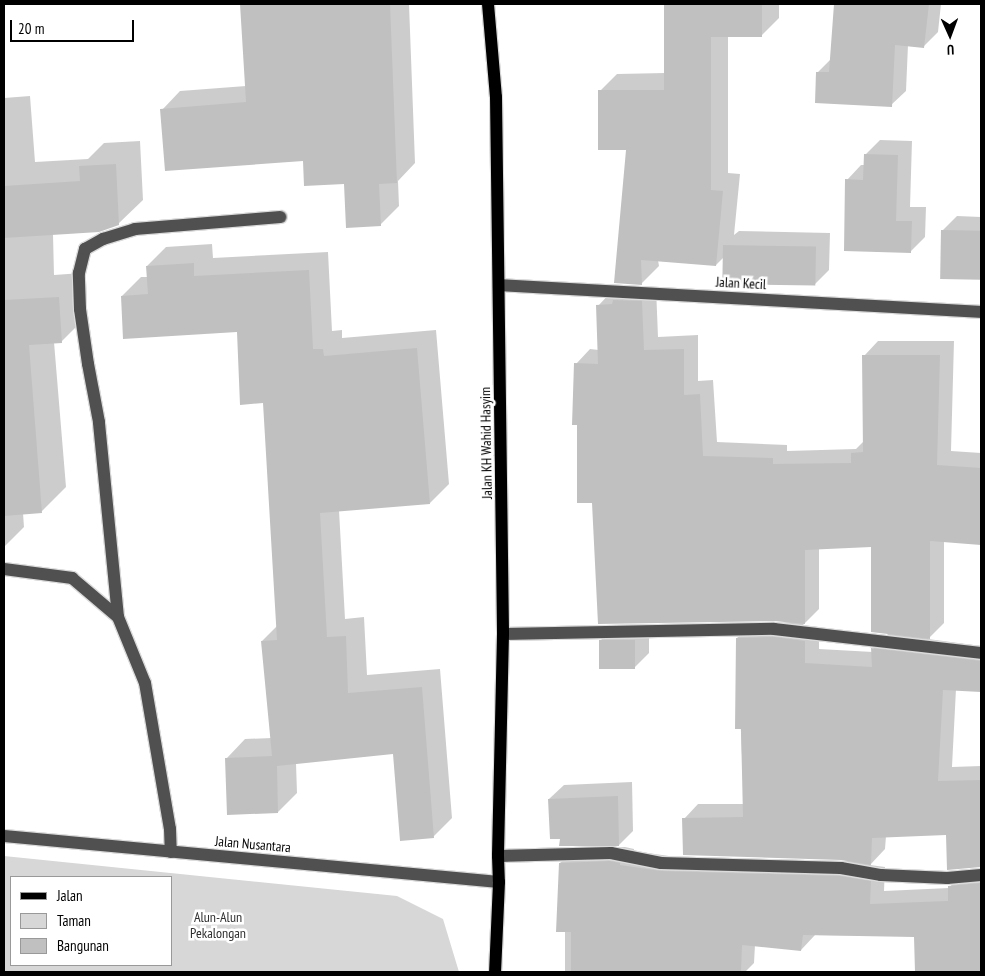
<!DOCTYPE html>
<html>
<head>
<meta charset="utf-8">
<style>
	body { margin:0 }
	#map { position:relative; width:985px; height:976px; overflow:hidden; background:#fff; font-family:"PT Sans Narrow",sans-serif }
	div>[style] { position:absolute }
	.green>* { inset:0; background:#d7d7d7 }
	.shadow>* { inset:0; background:#0003 }
	.building>* { inset:0; background:#c0c0c0; transform-origin:0 0 }
	.roads { filter:drop-shadow(1px 0 #dbdbdb) drop-shadow(-1px 0 #dbdbdb) drop-shadow(0 1px #dbdbdb) drop-shadow(0 -1px #dbdbdb) }
	.minor>* { height:12px; margin:-6px; padding:0 6px; transform-origin:6px; border-radius:6px; background:#505050 }
	.major>* { height:12px; margin:-6px; padding:0 6px; transform-origin:6px; border-radius:6px; background:#000 }
	span { translate:-50% -50%; white-space:nowrap; text-align:center; line-height:1.15; -webkit-text-stroke:5px #fff; paint-order:stroke }
	.street-label { font-size:14px; color:#000 }
	.park-label { font-size:14px; color:#2e2e2e }
	.frame { position:absolute; inset:0; border:5px solid #000; pointer-events:none }
	.legend { position:absolute; left:10px; top:876px; width:162px; height:90px; box-sizing:border-box; background:#fff; border:1px solid #999; margin:0; padding:6px 9px; list-style:none; font-size:15px; color:#000 }
	.legend li { display:flex; align-items:center; gap:10px; height:25px }
	.legend b { width:25px; border:1px solid #999 }
	.north { position:absolute; left:925px; top:10px; width:50px; height:50px; -webkit-text-stroke:4px #fff; paint-order:stroke; rotate:178deg; font-size:14px; font-weight:700; line-height:20px; text-align:center; color:#000 }
	.north::after { content:''; display:block; margin:auto; width:18px; height:22px; background:#000; clip-path:polygon(50% 0,100% 100%,50% 72%,0 100%) }
	.scale { position:absolute; left:10px; top:20px; width:124px; height:22px; box-sizing:border-box; border:2px solid #000; border-top:0; padding-left:6px; font-size:15px; line-height:18px; white-space:nowrap; color:#000; -webkit-text-stroke:4px #fff; paint-order:stroke }
</style>
</head>
<body>
<div id="map">
	<div class="green">
		<i style="clip-path:polygon(evenodd,4px 856px,397px 896px,443px 919px,459px 972px,4px 972px,4px 856px,11px 877px,171px 877px,171px 965px,11px 965px,11px 877px)"></i>
	</div>
	<div class="shadow">
		<i style="clip-path:polygon(241px 4px,409px 4px,415px 163px,398px 181px,399px 206px,380px 225px,345px 183px,304px 160px,162px 110px,180px 91px,246px 86px)"></i>
		<i style="clip-path:polygon(665px 4px,779px 4px,779px 18px,761px 36px,728px 36px,728px 173px,740px 174px,734px 235px,739px 231px,830px 233px,829px 270px,814px 285px,724px 257px,716px 265px,658px 260px,659px 266px,641px 284px,628px 148px,600px 91px,617px 74px,665px 73px)"></i>
		<i style="clip-path:polygon(835px 4px,941px 4px,938px 32px,923px 47px,908px 45px,906px 91px,891px 105px,818px 72px,832px 58px)"></i>
		<i style="clip-path:polygon(30px 96px,35px 162px,88px 159px,104px 143px,140px 141px,143px 200px,118px 224px,53px 234px,54px 275px,82px 273px,85px 318px,61px 342px,54px 342px,66px 487px,42px 511px,23px 513px,24px 527px,4px 547px,4px 98px)"></i>
		<i style="clip-path:polygon(880px 140px,912px 141px,910px 207px,926px 207px,925px 237px,910px 252px,847px 180px,861px 165px,865px 165px,865px 155px)"></i>
		<i style="clip-path:polygon(957px 216px,981px 217px,981px 279px,941px 278px,942px 231px)"></i>
		<i style="clip-path:polygon(212px 244px,213px 258px,328px 252px,332px 331px,342px 330px,342px 338px,436px 330px,449px 484px,430px 503px,339px 510px,345px 619px,364px 617px,367px 675px,440px 669px,452px 818px,433px 837px,394px 752px,296px 763px,297px 793px,278px 812px,227px 758px,245px 739px,272px 738px,262px 641px,277px 626px,264px 402px,238px 330px,122px 296px,141px 277px,148px 277px,147px 266px,166px 247px)"></i>
		<i style="clip-path:polygon(evenodd,628px 286px,656px 287px,658px 337px,698px 335px,698px 381px,713px 380px,717px 442px,787px 445px,787px 451px,856px 449px,864px 441px,864px 356px,878px 341px,954px 341px,951px 451px,981px 453px,981px 544px,944px 541px,944px 623px,928px 639px,981px 646px,981px 690px,956px 689px,952px 767px,981px 766px,981px 866px,948px 869px,947px 834px,886px 836px,885px 849px,870px 865px,885px 867px,884px 891px,949px 888px,963px 872px,981px 871px,981px 972px,916px 972px,915px 936px,815px 935px,801px 950px,755px 945px,754px 963px,745px 972px,565px 972px,565px 931px,560px 863px,574px 849px,625px 847px,634px 849px,634px 851px,676px 857px,853px 861px,684px 819px,698px 804px,744px 804px,737px 638px,752px 624px,791px 622px,594px 502px,578px 423px,576px 364px,590px 349px,599px 350px,598px 306px,612px 291px,623px 291px,628px 286px,873px 545px,889px 633px,873px 649px,873px 652px,819px 649px,819px 627px,803px 625px,819px 609px,819px 548px,873px 545px)"></i>
		<i style="clip-path:polygon(615px 626px,649px 626px,649px 653px,634px 668px,600px 641px)"></i>
		<i style="clip-path:polygon(632px 782px,633px 831px,619px 845px,561px 837px,549px 799px,564px 785px)"></i>
	</div>
	<div class="building">
		<i style="clip-path:polygon(240px 4px,390px 4px,397px 183px,379px 184px,381px 226px,346px 228px,344px 184px,304px 186px,303px 161px,165px 171px,160px 109px,246px 102px)"></i>
		<i style="clip-path:polygon(664px 4px,762px 4px,762px 37px,711px 37px,711px 190px,723px 191px,716px 266px,641px 260px,642px 285px,614px 283px,626px 150px,598px 150px,598px 90px,664px 90px)"></i>
		<i style="clip-path:polygon(834px 4px,929px 4px,924px 48px,895px 45px,892px 107px,815px 103px,816px 72px,829px 72px)"></i>
		<i style="clip-path:polygon(864px 154px,898px 155px,896px 221px,912px 221px,911px 253px,844px 251px,845px 179px,863px 180px)"></i>
		<i style="clip-path:polygon(116px 164px,119px 225px,99px 232px,4px 238px,4px 186px,80px 181px,79px 166px)"></i>
		<i style="left:941px;top:230px;width:40px;height:49px;rotate:1deg"></i>
		<i style="left:723px;top:245px;width:93px;height:39px;rotate:1deg"></i>
		<i style="clip-path:polygon(194px 263px,194px 276px,309px 270px,313px 349px,323px 349px,324px 356px,417px 348px,430px 504px,320px 513px,327px 637px,346px 636px,348px 693px,422px 687px,434px 838px,400px 841px,393px 754px,277px 766px,278px 813px,227px 815px,225px 758px,272px 756px,261px 641px,277px 640px,263px 403px,240px 405px,237px 332px,123px 339px,121px 296px,148px 294px,146px 266px)"></i>
		<i style="clip-path:polygon(59px 297px,62px 343px,29px 345px,42px 513px,4px 516px,4px 300px)"></i>
		<i style="clip-path:polygon(613px 300px,642px 301px,644px 350px,684px 349px,684px 395px,700px 394px,703px 456px,773px 458px,773px 464px,851px 463px,851px 453px,863px 452px,862px 355px,940px 355px,937px 465px,981px 468px,981px 545px,930px 541px,930px 639px,871px 632px,871px 547px,805px 550px,805px 624px,774px 621px,598px 624px,592px 503px,577px 503px,577px 425px,572px 425px,574px 363px,598px 364px,596px 305px,612px 304px)"></i>
		<i style="clip-path:polygon(774px 637px,805px 641px,805px 663px,872px 667px,871px 648px,981px 661px,981px 692px,943px 690px,938px 781px,981px 780px,981px 867px,947px 870px,946px 835px,872px 838px,871px 865px,841px 860px,683px 855px,682px 818px,743px 817px,741px 729px,735px 729px,736px 638px)"></i>
		<i style="left:599px;top:640px;width:36px;height:29px"></i>
		<i style="clip-path:polygon(618px 796px,619px 846px,559px 846px,560px 839px,550px 839px,548px 799px)"></i>
		<i style="clip-path:polygon(610px 861px,620px 863px,620px 865px,661px 871px,840px 876px,871px 881px,870px 904px,948px 901px,948px 886px,981px 883px,981px 972px,915px 972px,914px 937px,803px 935px,801px 951px,742px 945px,741px 972px,571px 972px,571px 932px,556px 932px,559px 863px)"></i>
	</div>
	<div class="roads">
		<div class="minor">
			<i style="left:499px;top:285px;width:483px;rotate:3.2deg"></i>
			<i style="left:4px;top:569px;width:69px;rotate:7.5deg"></i>
			<i style="left:72px;top:578px;width:60px;rotate:40.3deg"></i>
			<i style="left:118px;top:617px;width:71px;rotate:67.8deg"></i>
			<i style="left:145px;top:683px;width:148px;rotate:80.3deg"></i>
			<i style="left:170px;top:829px;width:23px;rotate:88deg"></i>
			<i style="left:118px;top:617px;width:196px;rotate:-95.6deg"></i>
			<i style="left:99px;top:422px;width:59px;rotate:-100.7deg"></i>
			<i style="left:88px;top:364px;width:56px;rotate:-98.3deg"></i>
			<i style="left:80px;top:309px;width:36px;rotate:-92deg"></i>
			<i style="left:79px;top:273px;width:25px;rotate:-76deg"></i>
			<i style="left:85px;top:249px;width:21px;rotate:-29deg"></i>
			<i style="left:103px;top:239px;width:34px;rotate:-17deg"></i>
			<i style="left:135px;top:229px;width:146px;rotate:-4.7deg"></i>
			<i style="left:503px;top:634px;width:271px;rotate:-1.1deg"></i>
			<i style="left:774px;top:629px;width:208px;rotate:6.6deg"></i>
			<i style="left:4px;top:836px;width:497px;rotate:5.3deg"></i>
			<i style="left:498px;top:856px;width:113px;rotate:-1.5deg"></i>
			<i style="left:611px;top:853px;width:51px;rotate:11.3deg"></i>
			<i style="left:661px;top:863px;width:180px;rotate:1.6deg"></i>
			<i style="left:841px;top:868px;width:41px;rotate:9.9deg"></i>
			<i style="left:881px;top:875px;width:66px;rotate:2.6deg"></i>
			<i style="left:947px;top:878px;width:34px;rotate:-5deg"></i>
		</div>
		<div class="major">
			<i style="left:488px;top:4px;width:93px;rotate:85.1deg"></i>
			<i style="left:496px;top:97px;width:537px;rotate:89.25deg"></i>
			<i style="left:503px;top:634px;width:222px;rotate:91.3deg"></i>
			<i style="left:498px;top:856px;width:26px;rotate:88deg"></i>
			<i style="left:499px;top:882px;width:90px;rotate:92.5deg"></i>
		</div>
	</div>
	<div class="street-label">
		<span style="left:741px;top:283px;rotate:3deg">Jalan Kecil</span>
		<span style="left:486px;top:443px;rotate:-91deg">Jalan KH Wahid Hasyim</span>
		<span style="left:253px;top:844px;rotate:5deg">Jalan Nusantara</span>
	</div>
	<div class="park-label">
		<span style="left:218px;top:925px">Alun-Alun<br>Pekalongan</span>
	</div>
	<div class="frame"></div>
	<ul class="legend">
	<li><b style="height:6px;background:#000"></b>Jalan</li>
	<li><b style="height:14px;background:#d7d7d7"></b>Taman</li>
	<li><b style="height:14px;background:#c0c0c0"></b>Bangunan</li>
	</ul>
	<div class="north">U</div>
	<div class="scale">20 m</div>
</div>
</body>
</html>
